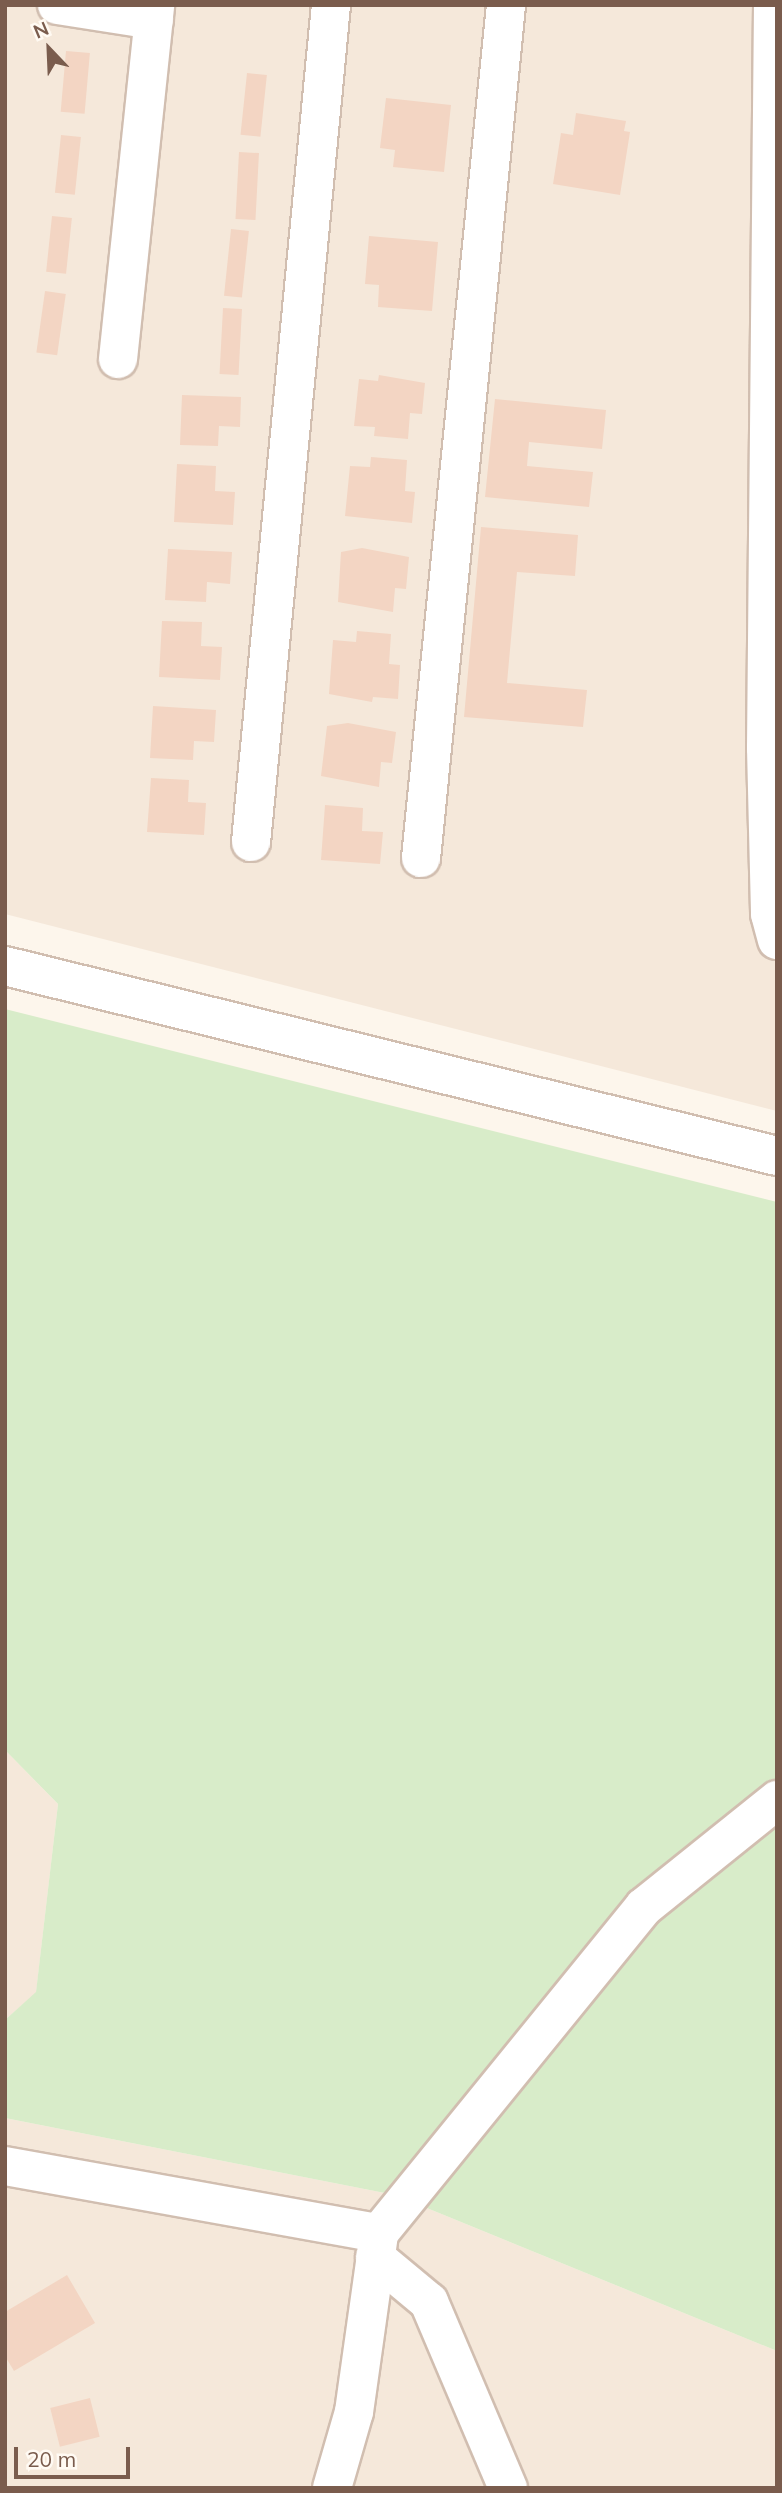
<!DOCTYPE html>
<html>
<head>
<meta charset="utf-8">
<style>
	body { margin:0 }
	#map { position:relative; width:782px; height:2493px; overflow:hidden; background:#fdf6ec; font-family:Mulish,sans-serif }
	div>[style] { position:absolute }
	.residential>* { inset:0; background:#f5e8da }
	.green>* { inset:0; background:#d8ecc9 }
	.building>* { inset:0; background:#f3d5c3; transform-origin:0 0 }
	.roads { filter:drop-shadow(2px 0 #d1beb0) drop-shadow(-2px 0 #d1beb0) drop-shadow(0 2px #d1beb0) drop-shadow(0 -2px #d1beb0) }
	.minor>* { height:38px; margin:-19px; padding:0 19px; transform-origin:19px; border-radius:19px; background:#fff }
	span { translate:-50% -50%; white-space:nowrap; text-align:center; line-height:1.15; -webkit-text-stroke:5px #fffaf3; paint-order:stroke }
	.frame { position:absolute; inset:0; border:7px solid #7a5c4d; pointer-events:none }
	.north { position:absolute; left:14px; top:14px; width:70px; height:70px; -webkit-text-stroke:5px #fffaf3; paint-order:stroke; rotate:337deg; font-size:19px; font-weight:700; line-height:28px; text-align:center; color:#7a5c4d }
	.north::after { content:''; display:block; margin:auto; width:24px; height:32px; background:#7a5c4d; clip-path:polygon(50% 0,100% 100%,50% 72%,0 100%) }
	.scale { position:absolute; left:14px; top:2447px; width:116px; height:32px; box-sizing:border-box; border:4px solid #7a5c4d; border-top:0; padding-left:9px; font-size:21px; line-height:24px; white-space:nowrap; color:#7a5c4d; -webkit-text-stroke:5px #fffaf3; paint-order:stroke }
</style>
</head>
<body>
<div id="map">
	<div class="residential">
		<i style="clip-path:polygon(5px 5px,777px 5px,777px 1111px,5px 914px)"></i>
		<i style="clip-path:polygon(5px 1750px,58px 1804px,36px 1993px,5px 2020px)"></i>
		<i style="clip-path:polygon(5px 2118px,395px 2195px,777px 2351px,777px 2488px,5px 2488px)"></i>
	</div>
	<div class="green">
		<i style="clip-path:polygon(5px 1009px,777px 1202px,777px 2351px,395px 2195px,5px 2118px,5px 2020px,36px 1992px,58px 1804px,5px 1750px)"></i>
	</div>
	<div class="building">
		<i style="left:66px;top:51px;width:24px;height:61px;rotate:5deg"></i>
		<i style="left:247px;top:73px;width:20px;height:62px;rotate:6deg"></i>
		<i style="clip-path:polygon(386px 98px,451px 105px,444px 172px,393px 167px,395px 150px,380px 148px)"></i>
		<i style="clip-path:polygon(576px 113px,626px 121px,624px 131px,630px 132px,620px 195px,553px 184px,561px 133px,573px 135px)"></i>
		<i style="left:61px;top:135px;width:20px;height:58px;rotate:6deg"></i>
		<i style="left:239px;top:152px;width:20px;height:67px;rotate:3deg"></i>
		<i style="left:52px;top:216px;width:20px;height:56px;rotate:6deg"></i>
		<i style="left:231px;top:229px;width:18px;height:67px;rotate:6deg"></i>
		<i style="clip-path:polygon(369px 236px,438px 242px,432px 311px,378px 307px,379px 285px,365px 284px)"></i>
		<i style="left:45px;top:291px;width:21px;height:62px;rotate:8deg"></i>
		<i style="left:223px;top:308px;width:19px;height:66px;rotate:3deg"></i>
		<i style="clip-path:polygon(379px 375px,425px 383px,422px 414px,410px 413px,408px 439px,374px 436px,375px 427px,354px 426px,359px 379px,378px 381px)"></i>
		<i style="clip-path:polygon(182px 395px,241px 397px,240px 427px,219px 426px,218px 446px,180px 445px)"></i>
		<i style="clip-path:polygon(495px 399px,606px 410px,602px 449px,529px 442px,527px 466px,593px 472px,589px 507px,485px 497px)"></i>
		<i style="clip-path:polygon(371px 457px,407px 460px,405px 491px,415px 492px,412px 523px,345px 516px,350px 466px,370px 467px)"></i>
		<i style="clip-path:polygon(177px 464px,216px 466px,215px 491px,235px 492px,233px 525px,174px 522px)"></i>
		<i style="clip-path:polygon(481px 527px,578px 535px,575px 576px,517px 572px,507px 683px,587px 690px,583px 727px,464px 717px)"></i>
		<i style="clip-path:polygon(362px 548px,409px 557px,406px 589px,395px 588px,393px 612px,338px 602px,341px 552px)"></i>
		<i style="clip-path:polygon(168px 549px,232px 552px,230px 584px,207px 582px,206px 602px,165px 600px)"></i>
		<i style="clip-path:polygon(162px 621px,202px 622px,201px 646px,222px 647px,220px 680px,159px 677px)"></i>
		<i style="clip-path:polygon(357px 631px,391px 634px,389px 664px,400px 665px,398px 699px,373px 697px,372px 702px,329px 694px,333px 640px,356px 642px)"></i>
		<i style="clip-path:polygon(153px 706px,216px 710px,214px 742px,194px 741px,193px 760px,150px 758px)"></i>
		<i style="clip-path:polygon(348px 723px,396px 732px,392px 763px,381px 762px,379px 787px,321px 776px,327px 726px)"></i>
		<i style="clip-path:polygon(151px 778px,189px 780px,188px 802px,206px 803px,204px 835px,147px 832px)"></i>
		<i style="clip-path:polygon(325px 805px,363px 808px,362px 831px,383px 832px,380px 864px,321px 860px)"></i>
		<i style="clip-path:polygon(67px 2275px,95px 2323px,14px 2371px,5px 2356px,5px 2312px)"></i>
		<i style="left:90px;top:2398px;width:40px;height:41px;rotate:76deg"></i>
	</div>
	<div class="roads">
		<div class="minor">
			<i style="left:57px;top:5px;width:98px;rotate:8.8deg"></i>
			<i style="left:773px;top:5px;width:743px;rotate:90.54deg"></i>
			<i style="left:766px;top:748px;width:166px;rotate:88.6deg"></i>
			<i style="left:770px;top:914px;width:27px;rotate:75deg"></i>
			<i style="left:118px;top:359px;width:356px;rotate:-84deg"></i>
			<i style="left:251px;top:842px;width:841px;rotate:-84.54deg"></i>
			<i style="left:421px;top:858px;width:857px;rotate:-84.31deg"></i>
			<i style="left:5px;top:966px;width:795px;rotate:13.83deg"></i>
			<i style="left:5px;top:2166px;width:380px;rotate:10.2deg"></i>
			<i style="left:375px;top:2257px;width:70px;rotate:39.8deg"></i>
			<i style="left:429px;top:2302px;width:202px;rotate:67deg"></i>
			<i style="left:332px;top:2488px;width:79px;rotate:-73.9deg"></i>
			<i style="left:354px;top:2412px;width:181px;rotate:-82deg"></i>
			<i style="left:379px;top:2233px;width:420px;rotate:-50.9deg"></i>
			<i style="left:644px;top:1907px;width:171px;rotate:-38.8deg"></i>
		</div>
	</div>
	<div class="frame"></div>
	<div class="north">N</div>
	<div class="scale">20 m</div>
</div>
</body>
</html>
